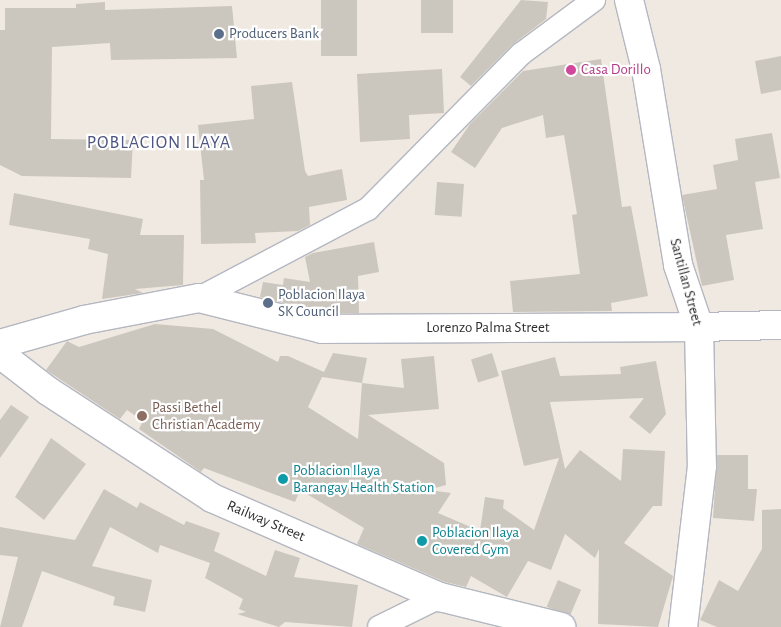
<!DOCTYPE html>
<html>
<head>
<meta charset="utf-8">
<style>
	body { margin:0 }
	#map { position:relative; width:781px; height:627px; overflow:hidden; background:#efe9e1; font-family:"Alegreya Sans",sans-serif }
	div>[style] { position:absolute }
	.building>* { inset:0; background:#cbc7bf; transform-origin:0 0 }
	.roads { filter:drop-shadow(1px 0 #b4b7c1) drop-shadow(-1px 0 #b4b7c1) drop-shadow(0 1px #b4b7c1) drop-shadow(0 -1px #b4b7c1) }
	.minor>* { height:22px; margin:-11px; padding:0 11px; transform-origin:11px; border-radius:11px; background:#fff }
	.tertiary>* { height:28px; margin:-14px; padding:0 14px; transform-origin:14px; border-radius:14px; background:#fff }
	.secondary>* { height:28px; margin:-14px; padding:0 14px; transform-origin:14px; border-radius:14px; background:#fff }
	.dots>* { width:14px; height:14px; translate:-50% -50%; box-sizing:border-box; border:2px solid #fff; border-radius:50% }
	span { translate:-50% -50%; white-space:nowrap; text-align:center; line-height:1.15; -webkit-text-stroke:4.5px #fff; paint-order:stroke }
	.service-label { font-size:15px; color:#4e5e75 }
	.left { translate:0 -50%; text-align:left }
	.hotel-label { font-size:15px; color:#b23c85 }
	.street-label { font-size:15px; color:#2e2e2e }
	.education-label { font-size:15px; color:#785e54 }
	.culture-label { font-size:15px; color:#0d838f }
	.quarter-label { font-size:18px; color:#4d5680; letter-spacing:1px }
</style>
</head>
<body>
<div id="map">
	<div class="building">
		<i style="left:321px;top:0;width:36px;height:56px"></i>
		<i style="left:421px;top:0;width:32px;height:33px"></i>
		<i style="clip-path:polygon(521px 0,548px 2px,546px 19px,512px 45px,471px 86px,460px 77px)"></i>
		<i style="clip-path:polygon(105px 2px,105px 10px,232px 6px,237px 58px,111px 60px,110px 43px,52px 47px,51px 139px,133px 140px,131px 178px,22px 176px,0 165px,0 30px,5px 30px,5px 8px,76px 8px,76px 4px)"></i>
		<i style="clip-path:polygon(781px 56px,781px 90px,761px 94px,755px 61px)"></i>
		<i style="clip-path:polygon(601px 59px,622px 207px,631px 206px,648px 296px,611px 303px,612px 311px,513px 312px,510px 281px,580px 274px,572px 215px,577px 214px,564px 135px,546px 138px,543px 115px,502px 128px,475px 168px,451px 152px,470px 124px,523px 71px)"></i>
		<i style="clip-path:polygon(442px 69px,444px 113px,409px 115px,410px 139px,360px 142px,357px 74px)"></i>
		<i style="clip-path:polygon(292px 82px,305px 171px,308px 176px,342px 169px,347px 200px,309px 207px,310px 225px,298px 231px,255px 233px,256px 243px,201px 244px,200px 180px,204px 180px,198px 125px,254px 119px,251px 86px)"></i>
		<i style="clip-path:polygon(772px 133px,780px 178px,755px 182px,763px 229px,726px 235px,734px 280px,702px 286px,682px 195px,717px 189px,713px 165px,738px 160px,735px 139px)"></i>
		<i style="left:437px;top:182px;width:27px;height:33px;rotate:4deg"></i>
		<i style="clip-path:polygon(14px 193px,143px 219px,140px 235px,184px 235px,183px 285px,135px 289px,143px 293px,102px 299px,108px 254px,88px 249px,90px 239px,9px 225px)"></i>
		<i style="clip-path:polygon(374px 242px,379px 272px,358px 276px,359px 313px,324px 313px,260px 297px,263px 282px,283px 285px,284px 278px,310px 282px,305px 257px,313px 253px)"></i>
		<i style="clip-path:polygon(evenodd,155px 324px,213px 329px,278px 362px,280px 356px,288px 356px,324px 372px,333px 353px,367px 358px,362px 383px,404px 388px,401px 359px,434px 356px,439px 409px,368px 415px,444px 463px,446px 485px,428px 490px,451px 493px,438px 513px,480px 531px,485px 497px,504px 500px,503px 508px,534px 530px,559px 458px,524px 466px,501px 371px,555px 357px,560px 376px,621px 374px,620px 367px,656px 361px,666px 414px,650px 434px,629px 417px,644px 398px,550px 402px,565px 469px,580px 450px,621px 481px,623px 449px,665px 451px,662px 506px,653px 506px,624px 543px,673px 576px,658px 627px,598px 624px,599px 549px,595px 558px,565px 534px,551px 570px,528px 561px,507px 597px,471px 576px,466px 587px,445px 582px,357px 544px,364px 528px,300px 490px,295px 502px,204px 468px,201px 472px,139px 429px,143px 421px,127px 410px,120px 419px,46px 370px,67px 341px,79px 347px,155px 324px,322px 377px,362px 383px,358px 439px,308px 407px,322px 377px)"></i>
		<i style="left:492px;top:353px;width:24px;height:22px;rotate:73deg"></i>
		<i style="clip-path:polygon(11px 405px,29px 417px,0 458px,0 420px)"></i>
		<i style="clip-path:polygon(51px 438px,86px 464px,44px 520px,15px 497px)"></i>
		<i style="clip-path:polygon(717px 455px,748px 455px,748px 489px,757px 489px,754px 521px,713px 518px)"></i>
		<i style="clip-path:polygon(104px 489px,137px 508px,140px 502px,184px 525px,186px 521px,220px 533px,214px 551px,266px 576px,275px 550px,300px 558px,294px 577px,358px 585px,352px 627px,285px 622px,279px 627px,237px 614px,246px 612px,239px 609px,243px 599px,205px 578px,210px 563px,160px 545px,158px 553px,110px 527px,92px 566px,152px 580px,145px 612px,113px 605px,115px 597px,42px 571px,22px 627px,0 627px,18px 557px,0 555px,0 527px,75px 540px)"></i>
		<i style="clip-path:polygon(781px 509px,781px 627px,717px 627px,700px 620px,719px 580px,738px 591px,762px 549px,762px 510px)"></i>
		<i style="left:558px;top:580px;width:25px;height:29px;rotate:23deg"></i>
	</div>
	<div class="roads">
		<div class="minor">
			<i style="left:199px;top:298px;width:191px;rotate:-27.8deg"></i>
			<i style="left:368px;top:209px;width:218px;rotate:-45.4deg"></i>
			<i style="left:521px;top:54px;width:91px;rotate:-36.5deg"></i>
			<i style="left:379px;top:627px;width:68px;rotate:-26.2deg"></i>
		</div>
		<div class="tertiary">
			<i style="left:0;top:344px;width:87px;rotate:-15.9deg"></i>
			<i style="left:84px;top:320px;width:117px;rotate:-10.8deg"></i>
			<i style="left:199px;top:298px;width:127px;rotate:14.1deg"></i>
			<i style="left:322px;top:329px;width:377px;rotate:-0.3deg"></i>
			<i style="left:0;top:354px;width:61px;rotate:37.6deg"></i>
			<i style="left:48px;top:391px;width:196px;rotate:33.1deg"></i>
			<i style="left:212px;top:498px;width:249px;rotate:23.5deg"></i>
			<i style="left:440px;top:597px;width:125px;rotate:13.9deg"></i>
		</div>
		<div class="secondary">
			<i style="left:629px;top:0;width:71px;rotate:76.2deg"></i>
			<i style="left:646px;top:69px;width:199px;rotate:80.7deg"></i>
			<i style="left:678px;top:265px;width:65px;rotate:71.3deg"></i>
			<i style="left:699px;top:327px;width:139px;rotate:88.8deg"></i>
			<i style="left:702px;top:466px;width:162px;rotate:96.7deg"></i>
			<i style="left:699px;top:327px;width:82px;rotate:-1.4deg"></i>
		</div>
	</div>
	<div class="dots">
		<i style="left:219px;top:34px;background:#5c6f8a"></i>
		<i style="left:571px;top:70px;background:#d1479c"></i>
		<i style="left:268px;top:303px;background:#5c6f8a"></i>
		<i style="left:142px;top:416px;background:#8d6e63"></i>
		<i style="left:283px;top:479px;background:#0f9aa8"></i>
		<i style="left:422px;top:541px;background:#0f9aa8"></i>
	</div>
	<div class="service-label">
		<span class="left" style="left:229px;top:34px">Producers Bank</span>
		<span class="left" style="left:278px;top:303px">Poblacion Ilaya<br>SK Council</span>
	</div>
	<div class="hotel-label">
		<span class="left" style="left:581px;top:70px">Casa Dorillo</span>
	</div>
	<div class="street-label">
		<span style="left:686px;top:282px;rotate:75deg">Santillan Street</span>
		<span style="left:488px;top:328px">Lorenzo Palma Street</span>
		<span style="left:266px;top:521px;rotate:23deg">Railway Street</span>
	</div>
	<div class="education-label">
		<span class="left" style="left:152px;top:416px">Passi Bethel<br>Christian Academy</span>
	</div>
	<div class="culture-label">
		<span class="left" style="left:293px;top:479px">Poblacion Ilaya<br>Barangay Health Station</span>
		<span class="left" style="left:432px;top:541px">Poblacion Ilaya<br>Covered Gym</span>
	</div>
	<div class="quarter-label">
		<span style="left:159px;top:143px">POBLACION ILAYA</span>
	</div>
</div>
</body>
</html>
